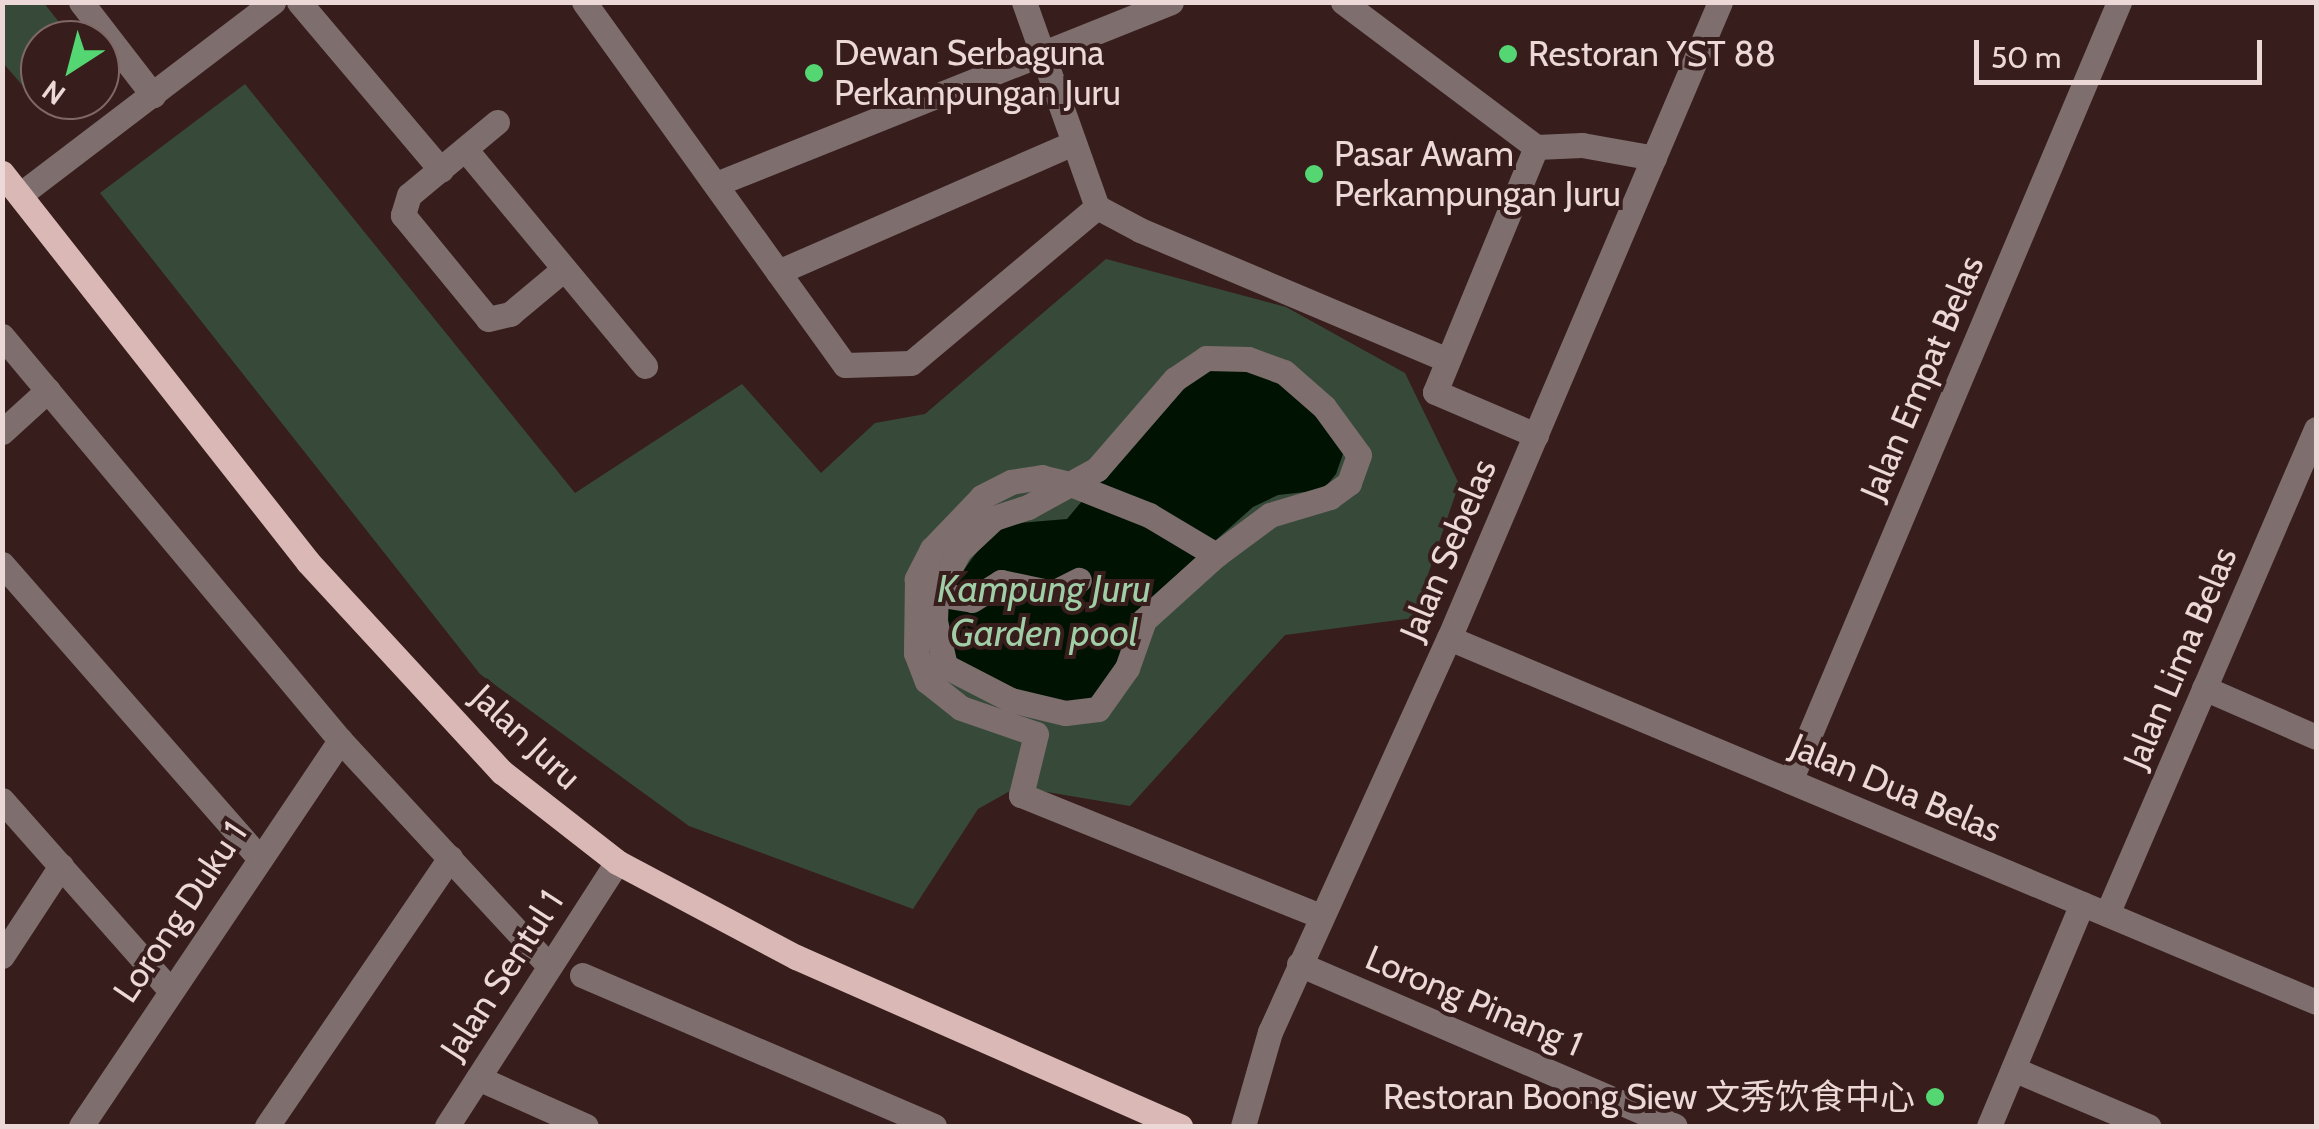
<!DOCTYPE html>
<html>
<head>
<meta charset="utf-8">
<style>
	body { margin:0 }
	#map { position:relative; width:2319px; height:1129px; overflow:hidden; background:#371d1b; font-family:Cabin,"Noto Sans SC",sans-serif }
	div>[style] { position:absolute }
	.green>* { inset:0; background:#374a3a }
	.water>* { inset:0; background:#001303 }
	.minor>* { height:25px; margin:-12.5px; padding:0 12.5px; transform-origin:12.5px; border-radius:12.5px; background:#7e6e6d }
	.major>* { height:25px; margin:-12.5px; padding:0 12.5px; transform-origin:12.5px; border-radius:12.5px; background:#d9b8b5 }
	.dots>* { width:28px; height:28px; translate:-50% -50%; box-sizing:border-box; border:5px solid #371d1b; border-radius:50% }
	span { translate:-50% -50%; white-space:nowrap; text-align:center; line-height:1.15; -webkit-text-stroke:8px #371d1b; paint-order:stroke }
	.poi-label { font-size:35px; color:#ecd9d7 }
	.left { translate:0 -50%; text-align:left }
	.right { translate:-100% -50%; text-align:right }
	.street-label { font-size:35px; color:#ecd9d7 }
	.water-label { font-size:38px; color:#a0cea6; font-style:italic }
	.frame { position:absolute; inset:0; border:5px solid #ecd9d7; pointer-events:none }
	.north { position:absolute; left:20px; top:20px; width:100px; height:100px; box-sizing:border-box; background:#371d1b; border:2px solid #7f6866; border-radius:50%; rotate:216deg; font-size:28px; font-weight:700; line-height:40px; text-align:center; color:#ecd9d7 }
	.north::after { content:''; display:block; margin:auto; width:35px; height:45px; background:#54d672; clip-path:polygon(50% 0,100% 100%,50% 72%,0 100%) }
	.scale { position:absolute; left:1974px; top:40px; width:288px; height:45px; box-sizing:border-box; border:5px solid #ecd9d7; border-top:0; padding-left:12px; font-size:30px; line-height:35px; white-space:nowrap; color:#ecd9d7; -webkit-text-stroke:8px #371d1b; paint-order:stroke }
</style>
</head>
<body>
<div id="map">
	<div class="green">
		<i style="clip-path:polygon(2px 3px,44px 3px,73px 40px,40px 40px,37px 102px,3px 63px)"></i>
		<i style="clip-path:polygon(245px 84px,575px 493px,742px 384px,821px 473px,875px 423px,925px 414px,1106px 259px,1286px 307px,1405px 373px,1459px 484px,1413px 618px,1285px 635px,1130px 806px,1017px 787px,978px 809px,913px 909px,689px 826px,480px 674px,100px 193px)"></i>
	</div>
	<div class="water">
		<i style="clip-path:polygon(1213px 363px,1287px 380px,1344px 451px,1336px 474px,1323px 490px,1278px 495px,1253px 507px,1133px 614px,1118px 665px,1096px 700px,1056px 703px,999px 690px,951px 664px,941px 601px,982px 545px,1006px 524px,1067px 519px,1180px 384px)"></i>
	</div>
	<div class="minor">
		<i style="left:81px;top:2px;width:118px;rotate:52.3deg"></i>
		<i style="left:299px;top:2px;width:220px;rotate:49.8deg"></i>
		<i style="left:584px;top:2px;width:447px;rotate:54.3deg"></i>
		<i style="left:845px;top:365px;width:66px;rotate:-1.7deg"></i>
		<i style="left:911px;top:363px;width:243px;rotate:-40deg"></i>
		<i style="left:1024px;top:2px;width:218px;rotate:70.4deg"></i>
		<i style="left:1097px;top:207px;width:49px;rotate:28.1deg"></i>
		<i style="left:1140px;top:230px;width:334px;rotate:22.9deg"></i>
		<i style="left:1343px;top:2px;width:241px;rotate:36.9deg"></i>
		<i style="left:1536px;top:147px;width:265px;rotate:112.4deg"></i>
		<i style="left:1435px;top:392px;width:110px;rotate:23.1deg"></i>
		<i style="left:497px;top:122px;width:114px;rotate:140.3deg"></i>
		<i style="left:409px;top:195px;width:21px;rotate:107deg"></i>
		<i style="left:403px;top:215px;width:134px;rotate:50.7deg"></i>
		<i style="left:488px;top:319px;width:23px;rotate:-13deg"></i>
		<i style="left:510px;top:314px;width:70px;rotate:-39.8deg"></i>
		<i style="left:1536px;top:147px;width:46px;rotate:-2.5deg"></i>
		<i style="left:1582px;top:145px;width:73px;rotate:10.2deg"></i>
		<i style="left:465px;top:149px;width:282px;rotate:50.3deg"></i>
		<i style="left:716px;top:184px;width:490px;rotate:-21.8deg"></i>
		<i style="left:21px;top:194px;width:317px;rotate:-37.3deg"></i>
		<i style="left:778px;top:272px;width:320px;rotate:-23.6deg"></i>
		<i style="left:2px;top:336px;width:527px;rotate:50.08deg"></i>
		<i style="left:340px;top:740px;width:308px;rotate:47.2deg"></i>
		<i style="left:1206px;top:358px;width:42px;rotate:1.4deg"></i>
		<i style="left:1248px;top:359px;width:38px;rotate:20deg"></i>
		<i style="left:1284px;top:372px;width:53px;rotate:41.2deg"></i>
		<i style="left:1324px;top:407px;width:59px;rotate:53.9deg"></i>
		<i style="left:1359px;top:455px;width:30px;rotate:110deg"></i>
		<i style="left:1349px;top:483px;width:24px;rotate:144deg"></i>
		<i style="left:1330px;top:497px;width:63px;rotate:163.3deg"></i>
		<i style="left:1270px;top:515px;width:67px;rotate:143.5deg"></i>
		<i style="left:1216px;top:555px;width:97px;rotate:137.9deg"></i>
		<i style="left:1144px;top:620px;width:51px;rotate:109.5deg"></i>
		<i style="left:1127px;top:668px;width:50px;rotate:125.3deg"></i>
		<i style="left:1098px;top:709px;width:33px;rotate:173deg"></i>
		<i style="left:1065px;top:713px;width:56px;rotate:-166.5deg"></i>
		<i style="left:1011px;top:700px;width:74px;rotate:-152.7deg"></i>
		<i style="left:945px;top:666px;width:46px;rotate:-102.5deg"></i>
		<i style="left:935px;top:621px;width:27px;rotate:-88deg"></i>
		<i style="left:936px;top:594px;width:49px;rotate:-61.9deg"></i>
		<i style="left:959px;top:551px;width:48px;rotate:-43.3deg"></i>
		<i style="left:994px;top:518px;width:36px;rotate:-18deg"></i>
		<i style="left:1028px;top:507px;width:79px;rotate:-28.8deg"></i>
		<i style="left:1097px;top:469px;width:119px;rotate:-49.1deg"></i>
		<i style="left:1175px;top:379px;width:37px;rotate:-34deg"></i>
		<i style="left:2px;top:432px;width:62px;rotate:-42.4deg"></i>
		<i style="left:1216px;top:555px;width:78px;rotate:-149.2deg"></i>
		<i style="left:1149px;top:515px;width:82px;rotate:-158.5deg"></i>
		<i style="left:1073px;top:485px;width:32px;rotate:-166deg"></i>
		<i style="left:1042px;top:477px;width:31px;rotate:171deg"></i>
		<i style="left:1011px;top:482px;width:33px;rotate:153deg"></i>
		<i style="left:982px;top:497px;width:72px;rotate:133.9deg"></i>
		<i style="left:932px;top:549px;width:34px;rotate:117deg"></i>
		<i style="left:917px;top:579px;width:74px;rotate:90.8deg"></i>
		<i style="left:916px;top:653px;width:30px;rotate:69deg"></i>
		<i style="left:927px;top:681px;width:43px;rotate:38.5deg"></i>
		<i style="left:961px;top:708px;width:79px;rotate:19.1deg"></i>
		<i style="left:1036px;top:734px;width:63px;rotate:103.8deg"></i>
		<i style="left:1021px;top:795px;width:323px;rotate:22deg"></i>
		<i style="left:2px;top:564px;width:390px;rotate:48.8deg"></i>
		<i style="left:936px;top:594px;width:36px;rotate:9deg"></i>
		<i style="left:972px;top:600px;width:34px;rotate:-32deg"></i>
		<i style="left:1001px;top:582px;width:53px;rotate:11.9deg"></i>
		<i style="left:1053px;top:593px;width:29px;rotate:-27deg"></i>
		<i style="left:1449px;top:638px;width:940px;rotate:22.77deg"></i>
		<i style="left:2204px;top:688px;width:122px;rotate:23.6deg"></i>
		<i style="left:1790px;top:781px;width:846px;rotate:-67.1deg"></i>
		<i style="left:2px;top:800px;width:252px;rotate:48.5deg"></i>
		<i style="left:2107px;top:914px;width:528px;rotate:-66.69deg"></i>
		<i style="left:2px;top:956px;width:108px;rotate:-56.8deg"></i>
		<i style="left:1299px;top:964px;width:409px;rotate:23.3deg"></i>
		<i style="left:582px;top:975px;width:383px;rotate:23.2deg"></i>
		<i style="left:2013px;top:1069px;width:147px;rotate:22.9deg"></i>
		<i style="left:478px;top:1078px;width:118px;rotate:24deg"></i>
		<i style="left:81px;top:1126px;width:465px;rotate:-56.1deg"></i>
		<i style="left:267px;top:1126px;width:325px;rotate:-55.7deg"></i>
		<i style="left:447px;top:1126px;width:314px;rotate:-57.2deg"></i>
		<i style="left:1243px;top:1126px;width:98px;rotate:-74deg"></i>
		<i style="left:1270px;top:1032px;width:433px;rotate:-65.6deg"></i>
		<i style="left:1449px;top:638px;width:691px;rotate:-66.92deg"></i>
		<i style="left:1989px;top:1126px;width:241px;rotate:-67.3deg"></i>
	</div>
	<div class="major">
		<i style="left:2px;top:173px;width:495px;rotate:51.8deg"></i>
		<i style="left:308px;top:562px;width:286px;rotate:47.3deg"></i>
		<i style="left:502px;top:772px;width:146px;rotate:38deg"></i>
		<i style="left:617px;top:862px;width:203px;rotate:28deg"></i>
		<i style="left:796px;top:957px;width:420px;rotate:23.8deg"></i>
	</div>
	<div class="dots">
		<i style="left:1508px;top:54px;background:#54d672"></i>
		<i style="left:814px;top:73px;background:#54d672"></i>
		<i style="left:1314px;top:174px;background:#54d672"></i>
		<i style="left:1935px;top:1097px;background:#54d672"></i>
	</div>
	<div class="poi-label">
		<span class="left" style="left:834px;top:73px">Dewan Serbaguna<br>Perkampungan Juru</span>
		<span class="left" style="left:1528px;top:54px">Restoran YST 88</span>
		<span class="left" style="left:1334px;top:174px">Pasar Awam<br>Perkampungan Juru</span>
		<span class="right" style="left:1915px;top:1097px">Restoran Boong Siew 文秀饮食中心</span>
	</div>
	<div class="street-label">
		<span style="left:1922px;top:378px;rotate:-67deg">Jalan Empat Belas</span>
		<span style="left:1448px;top:550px;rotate:-67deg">Jalan Sebelas</span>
		<span style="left:2180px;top:658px;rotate:-67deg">Jalan Lima Belas</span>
		<span style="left:526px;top:737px;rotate:43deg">Jalan Juru</span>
		<span style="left:1896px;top:788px;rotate:23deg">Jalan Dua Belas</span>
		<span style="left:180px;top:912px;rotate:-56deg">Lorong Duku 1</span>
		<span style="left:502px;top:975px;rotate:-57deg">Jalan Sentul 1</span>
		<span style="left:1474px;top:1001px;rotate:23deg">Lorong Pinang 1</span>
	</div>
	<div class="water-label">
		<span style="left:1044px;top:611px">Kampung Juru<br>Garden pool</span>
	</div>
	<div class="frame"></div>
	<div class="north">N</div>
	<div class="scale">50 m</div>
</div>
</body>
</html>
